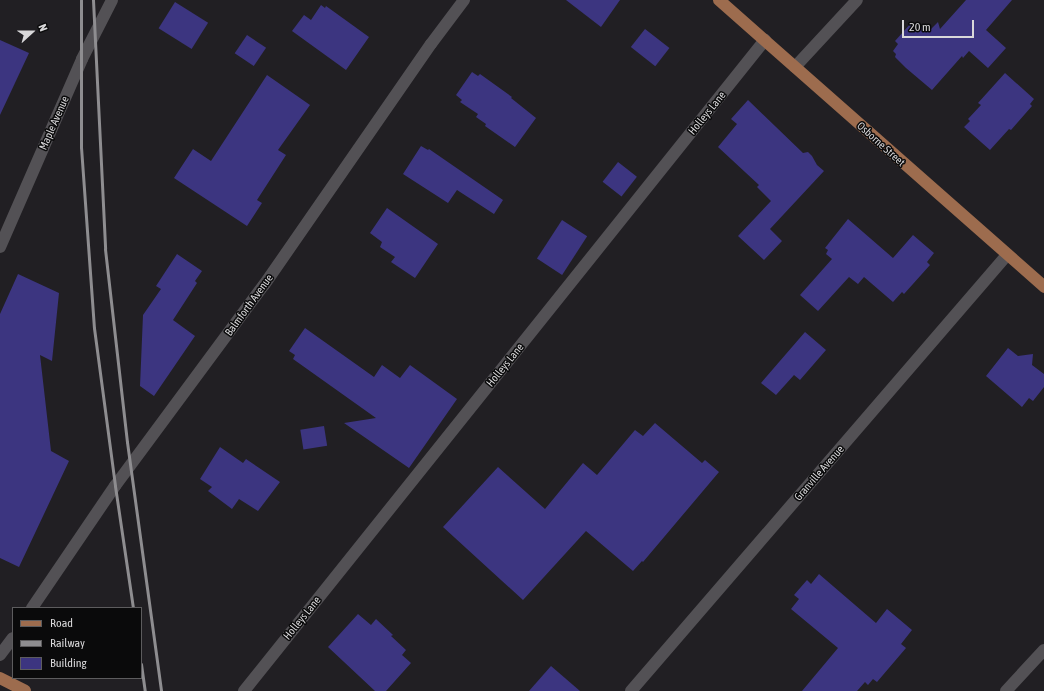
<!DOCTYPE html>
<html>
<head>
<meta charset="utf-8">
<style>
	body { margin:0 }
	#map { position:relative; width:1044px; height:691px; overflow:hidden; background:#211f23; font-family:"Asap Condensed",sans-serif }
	div>[style] { position:absolute }
	.building>* { inset:0; background:#3c3580; transform-origin:0 0 }
	.minor>* { height:12px; margin:-6px; padding:0 6px; transform-origin:6px; border-radius:6px; background:#535155 }
	.major>* { height:12px; margin:-6px; padding:0 6px; transform-origin:6px; border-radius:6px; background:#9d6c4e }
	.rail>* { height:3px; margin:-1.5px; padding:0 1.5px; transform-origin:1.5px; border-radius:1.5px; background:#8e8d90 }
	span { translate:-50% -50%; white-space:nowrap; text-align:center; line-height:1.15; -webkit-text-stroke:3px #0a0a0b; paint-order:stroke }
	.street-label { font-size:11px; color:#d9d8da }
	.legend { position:absolute; left:12px; top:607px; width:130px; height:72px; box-sizing:border-box; background:#0a0a0b; border:1px solid #5d5c5e; margin:0; padding:5px 7px; list-style:none; font-size:12px; color:#d9d8da }
	.legend li { display:flex; align-items:center; gap:8px; height:20px }
	.legend b { width:20px; border:1px solid #5d5c5e }
	.north { position:absolute; left:12px; top:12px; width:40px; height:40px; -webkit-text-stroke:3px #0a0a0b; paint-order:stroke; rotate:69deg; font-size:11px; font-weight:700; line-height:16px; text-align:center; color:#d9d8da }
	.north::after { content:''; display:block; margin:auto; width:14px; height:18px; background:#d9d8da; clip-path:polygon(50% 0,100% 100%,50% 72%,0 100%) }
	.scale { position:absolute; left:902px; top:20px; width:72px; height:18px; box-sizing:border-box; border:2px solid #d9d8da; border-top:0; padding-left:5px; font-size:12px; line-height:14px; white-space:nowrap; color:#d9d8da; -webkit-text-stroke:3px #0a0a0b; paint-order:stroke }
</style>
</head>
<body>
<div id="map">
	<div class="building">
		<i style="clip-path:polygon(566px 0,620px 0,601px 27px)"></i>
		<i style="clip-path:polygon(966px 0,1012px 0,986px 30px,1006px 48px,988px 68px,969px 51px,963px 58px,962px 56px,932px 90px,906px 68px,895px 57px,896px 54px,893px 51px,898px 44px,895px 41px,912px 22px,916px 26px,918px 24px,928px 32px,938px 22px,940px 29px)"></i>
		<i style="left:175px;top:2px;width:39px;height:31px;rotate:32deg"></i>
		<i style="clip-path:polygon(321px 5px,325px 8px,326px 6px,369px 37px,346px 70px,292px 31px,304px 15px,311px 20px)"></i>
		<i style="left:645px;top:29px;width:31px;height:23px;rotate:38deg"></i>
		<i style="left:247px;top:35px;width:23px;height:22px;rotate:34deg"></i>
		<i style="clip-path:polygon(0 40px,29px 53px,0 115px)"></i>
		<i style="clip-path:polygon(472px 72px,478px 76px,480px 74px,512px 97px,511px 98px,536px 118px,515px 147px,485px 126px,486px 124px,476px 117px,478px 114px,460px 102px,462px 100px,456px 95px)"></i>
		<i style="clip-path:polygon(1005px 73px,1034px 99px,1030px 104px,1032px 106px,1011px 130px,1009px 129px,990px 150px,964px 127px,970px 121px,968px 119px,981px 105px,978px 103px)"></i>
		<i style="clip-path:polygon(267px 75px,310px 105px,278px 150px,286px 155px,257px 200px,262px 203px,247px 226px,174px 178px,193px 149px,211px 161px)"></i>
		<i style="clip-path:polygon(748px 100px,803px 153px,808px 152px,812px 156px,817px 165px,824px 171px,770px 229px,782px 241px,764px 260px,738px 236px,771px 201px,757px 187px,759px 185px,718px 147px,737px 124px,731px 119px)"></i>
		<i style="clip-path:polygon(421px 146px,428px 150px,429px 149px,503px 200px,494px 214px,457px 190px,448px 203px,403px 174px)"></i>
		<i style="left:618px;top:162px;width:24px;height:25px;rotate:38deg"></i>
		<i style="clip-path:polygon(387px 208px,438px 244px,415px 278px,391px 262px,395px 257px,380px 247px,382px 242px,370px 233px)"></i>
		<i style="clip-path:polygon(848px 219px,893px 258px,913px 235px,934px 253px,927px 262px,930px 265px,904px 294px,902px 292px,893px 302px,864px 277px,858px 284px,849px 277px,818px 311px,800px 295px,832px 259px,826px 254px,828px 250px,825px 248px)"></i>
		<i style="left:562px;top:220px;width:30px;height:46px;rotate:33deg"></i>
		<i style="clip-path:polygon(177px 254px,202px 271px,195px 281px,197px 283px,173px 320px,195px 336px,154px 396px,140px 386px,143px 315px,161px 289px,156px 286px)"></i>
		<i style="clip-path:polygon(18px 274px,59px 293px,52px 361px,40px 355px,51px 451px,69px 461px,19px 567px,0 558px,0 314px)"></i>
		<i style="clip-path:polygon(305px 328px,374px 377px,382px 365px,400px 378px,410px 365px,457px 399px,409px 468px,344px 423px,376px 418px,293px 359px,295px 355px,289px 351px)"></i>
		<i style="clip-path:polygon(805px 332px,826px 350px,800px 380px,794px 375px,776px 395px,761px 383px)"></i>
		<i style="clip-path:polygon(1008px 348px,1018px 356px,1033px 354px,1032px 365px,1044px 374px,1044px 387px,1033px 401px,1029px 398px,1022px 407px,986px 376px)"></i>
		<i style="clip-path:polygon(655px 423px,702px 463px,705px 460px,719px 472px,643px 562px,642px 561px,633px 571px,586px 531px,523px 600px,443px 527px,498px 467px,545px 509px,583px 463px,597px 475px,635px 430px,643px 436px)"></i>
		<i style="left:324px;top:426px;width:20px;height:24px;rotate:81deg"></i>
		<i style="clip-path:polygon(220px 447px,243px 463px,246px 459px,280px 482px,258px 511px,239px 499px,232px 509px,208px 491px,212px 487px,200px 479px)"></i>
		<i style="clip-path:polygon(819px 574px,876px 623px,887px 609px,912px 630px,901px 644px,906px 648px,877px 682px,873px 679px,868px 685px,865px 682px,857px 691px,802px 691px,838px 648px,791px 609px,799px 599px,794px 595px,807px 580px,811px 584px)"></i>
		<i style="clip-path:polygon(358px 614px,371px 625px,376px 619px,393px 635px,391px 636px,406px 650px,402px 655px,411px 663px,386px 691px,375px 691px,328px 647px)"></i>
		<i style="clip-path:polygon(551px 666px,580px 691px,529px 691px)"></i>
	</div>
	<div class="minor">
		<i style="left:795px;top:67px;width:91px;rotate:-47.2deg"></i>
		<i style="left:0;top:247px;width:205px;rotate:-66.4deg"></i>
		<i style="left:82px;top:59px;width:66px;rotate:-63deg"></i>
		<i style="left:32px;top:608px;width:148px;rotate:-55.8deg"></i>
		<i style="left:115px;top:486px;width:250px;rotate:-53.5deg"></i>
		<i style="left:264px;top:285px;width:293px;rotate:-55.3deg"></i>
		<i style="left:431px;top:44px;width:55px;rotate:-53.1deg"></i>
		<i style="left:0;top:655px;width:21px;rotate:-53deg"></i>
		<i style="left:244px;top:691px;width:834px;rotate:-51.33deg"></i>
		<i style="left:631px;top:691px;width:576px;rotate:-49.23deg"></i>
		<i style="left:1006px;top:691px;width:56px;rotate:-47.2deg"></i>
	</div>
	<div class="major">
		<i style="left:719px;top:0;width:434px;rotate:41.4deg"></i>
		<i style="left:0;top:678px;width:28px;rotate:27deg"></i>
	</div>
	<div class="rail">
		<i style="left:81px;top:0;width:147px;rotate:90deg"></i>
		<i style="left:81px;top:147px;width:181px;rotate:85.9deg"></i>
		<i style="left:94px;top:328px;width:159px;rotate:82.4deg"></i>
		<i style="left:115px;top:486px;width:123px;rotate:81.6deg"></i>
		<i style="left:93px;top:0;width:249px;rotate:87.2deg"></i>
		<i style="left:105px;top:249px;width:194px;rotate:83.5deg"></i>
		<i style="left:127px;top:442px;width:251px;rotate:82.2deg"></i>
		<i style="left:141px;top:664px;width:27px;rotate:82deg"></i>
	</div>
	<div class="street-label">
		<span style="left:707px;top:113px;rotate:-51deg">Holleys Lane</span>
		<span style="left:54px;top:123px;rotate:-66deg">Maple Avenue</span>
		<span style="left:881px;top:144px;rotate:42deg">Osborne Street</span>
		<span style="left:249px;top:305px;rotate:-54deg">Balmforth Avenue</span>
		<span style="left:505px;top:365px;rotate:-51deg">Holleys Lane</span>
		<span style="left:819px;top:473px;rotate:-49deg">Granville Avenue</span>
		<span style="left:302px;top:618px;rotate:-51deg">Holleys Lane</span>
	</div>
	<ul class="legend">
	<li><b style="height:5px;background:#9d6c4e"></b>Road</li>
	<li><b style="height:5px;background:#8e8d90"></b>Railway</li>
	<li><b style="height:11px;background:#3c3580"></b>Building</li>
	</ul>
	<div class="north">N</div>
	<div class="scale">20 m</div>
</div>
</body>
</html>
